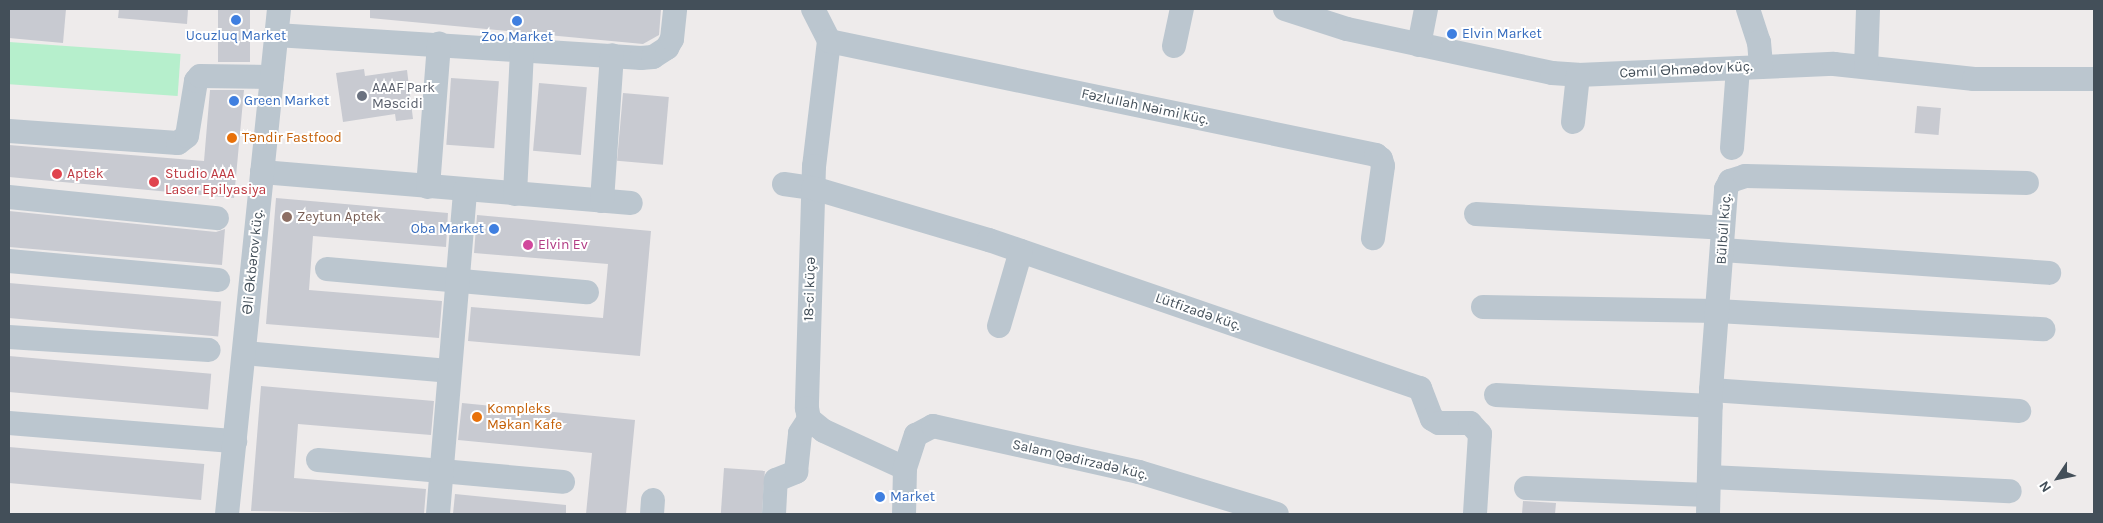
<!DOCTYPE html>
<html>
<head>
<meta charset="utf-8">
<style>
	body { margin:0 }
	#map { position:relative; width:2103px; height:523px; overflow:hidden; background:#eeebeb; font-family:Karla,sans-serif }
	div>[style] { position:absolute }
	.green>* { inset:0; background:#b6efcc; transform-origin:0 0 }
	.building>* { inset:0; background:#c8cad1; transform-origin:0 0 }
	.minor>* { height:24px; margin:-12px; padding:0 12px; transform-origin:12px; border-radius:12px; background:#bbc6cf }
	.dots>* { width:14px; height:14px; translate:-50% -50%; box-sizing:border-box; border:2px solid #fff; border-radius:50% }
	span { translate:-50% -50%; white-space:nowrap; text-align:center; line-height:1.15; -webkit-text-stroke:4px #fff; paint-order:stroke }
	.shop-label { font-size:14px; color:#366cbe }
	.left { translate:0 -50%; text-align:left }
	.right { translate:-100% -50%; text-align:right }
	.street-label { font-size:14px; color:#434f59 }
	.worship-label { font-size:14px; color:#5b616d }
	.food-label { font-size:14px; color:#c56008 }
	.health-label { font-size:14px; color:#be3a42 }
	.education-label { font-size:14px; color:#785e54 }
	.hotel-label { font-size:14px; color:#b23c85 }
	.frame { position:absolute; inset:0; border:10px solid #434f59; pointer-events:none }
	.north { position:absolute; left:2033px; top:453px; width:50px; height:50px; -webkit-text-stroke:4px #fff; paint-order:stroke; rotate:236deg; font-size:14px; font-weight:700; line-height:20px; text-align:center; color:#434f59 }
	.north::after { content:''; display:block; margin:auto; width:18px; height:22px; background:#434f59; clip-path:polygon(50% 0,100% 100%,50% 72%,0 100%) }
</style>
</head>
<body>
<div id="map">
	<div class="green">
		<i style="left:9px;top:42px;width:172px;height:42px;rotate:4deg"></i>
	</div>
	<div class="building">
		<i style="clip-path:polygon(9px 9px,66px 9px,63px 43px,9px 38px)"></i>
		<i style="clip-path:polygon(119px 9px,188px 9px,187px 24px,118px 18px)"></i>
		<i style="left:218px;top:9px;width:32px;height:53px"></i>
		<i style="clip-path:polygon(370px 9px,661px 9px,659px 35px,643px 44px,370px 18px)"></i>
		<i style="clip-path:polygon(364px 69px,365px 76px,407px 70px,413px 119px,396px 121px,395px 114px,343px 122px,336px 73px)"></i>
		<i style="left:451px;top:78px;width:48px;height:67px;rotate:4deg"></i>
		<i style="left:539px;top:83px;width:48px;height:68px;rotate:5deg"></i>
		<i style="clip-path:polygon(210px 90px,244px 90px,234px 198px,9px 177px,9px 145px,204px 161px)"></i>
		<i style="left:623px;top:93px;width:46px;height:68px;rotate:5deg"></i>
		<i style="left:1917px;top:106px;width:24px;height:27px;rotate:5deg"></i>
		<i style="clip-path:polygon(276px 198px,448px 213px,446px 247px,313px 236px,309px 290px,442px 301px,439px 338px,266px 324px)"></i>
		<i style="clip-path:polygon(9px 211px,216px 232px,225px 229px,222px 265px,9px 247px)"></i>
		<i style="clip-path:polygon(477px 215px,651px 231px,640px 356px,468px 341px,471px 307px,603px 318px,608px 264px,474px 253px)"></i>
		<i style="left:9px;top:283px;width:213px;height:35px;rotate:5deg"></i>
		<i style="left:9px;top:356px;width:203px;height:36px;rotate:5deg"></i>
		<i style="clip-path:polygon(261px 386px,434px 401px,431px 435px,298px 424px,294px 478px,426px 489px,424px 514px,251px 511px)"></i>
		<i style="clip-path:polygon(462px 403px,635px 420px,626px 514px,586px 514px,592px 453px,458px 440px)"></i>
		<i style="left:9px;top:447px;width:196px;height:36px;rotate:5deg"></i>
		<i style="left:724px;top:468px;width:41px;height:46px;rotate:4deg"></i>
		<i style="clip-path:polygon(455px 494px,566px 505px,566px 514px,453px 514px)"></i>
		<i style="clip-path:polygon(1523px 501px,1556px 503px,1555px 514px,1522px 514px)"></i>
	</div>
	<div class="minor">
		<i style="left:813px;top:9px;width:36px;rotate:63deg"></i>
		<i style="left:829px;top:41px;width:126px;rotate:96.8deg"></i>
		<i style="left:814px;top:166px;width:242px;rotate:91.7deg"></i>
		<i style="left:807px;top:408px;width:11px;rotate:80deg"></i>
		<i style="left:809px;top:419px;width:19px;rotate:39deg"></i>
		<i style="left:824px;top:431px;width:89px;rotate:24.6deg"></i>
		<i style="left:905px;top:468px;width:46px;rotate:91.2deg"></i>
		<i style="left:1285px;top:9px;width:65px;rotate:17.9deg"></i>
		<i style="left:1347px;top:29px;width:210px;rotate:12.1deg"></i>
		<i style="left:1552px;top:73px;width:26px;rotate:4deg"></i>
		<i style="left:1578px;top:75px;width:256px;rotate:-2.5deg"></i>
		<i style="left:1834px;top:64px;width:141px;rotate:6.1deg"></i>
		<i style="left:1974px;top:79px;width:120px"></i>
		<i style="left:1748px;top:9px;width:35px;rotate:72deg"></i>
		<i style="left:1759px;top:42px;width:25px;rotate:85deg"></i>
		<i style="left:276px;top:35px;width:366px;rotate:3.6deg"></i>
		<i style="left:641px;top:58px;width:12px;rotate:-5deg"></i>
		<i style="left:653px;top:57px;width:17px;rotate:-33deg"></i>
		<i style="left:667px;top:48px;width:10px;rotate:-61deg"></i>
		<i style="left:672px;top:39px;width:30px;rotate:-84deg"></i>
		<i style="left:829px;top:41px;width:559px;rotate:11.77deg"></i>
		<i style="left:1376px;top:155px;width:6px;rotate:39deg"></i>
		<i style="left:1381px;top:159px;width:7px;rotate:74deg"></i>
		<i style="left:1383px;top:166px;width:73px;rotate:97.9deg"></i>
		<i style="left:1419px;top:45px;width:37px;rotate:-79deg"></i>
		<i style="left:1174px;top:46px;width:38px;rotate:-78deg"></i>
		<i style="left:1866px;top:67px;width:58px;rotate:-88deg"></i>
		<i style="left:1573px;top:122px;width:47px;rotate:-83.9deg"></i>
		<i style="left:9px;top:131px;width:169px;rotate:4.1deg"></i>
		<i style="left:178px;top:143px;width:11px;rotate:-38deg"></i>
		<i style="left:187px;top:136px;width:56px;rotate:-80.7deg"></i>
		<i style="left:196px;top:81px;width:6px;rotate:-51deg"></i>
		<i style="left:200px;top:76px;width:72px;rotate:0.8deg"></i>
		<i style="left:1732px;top:148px;width:80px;rotate:-85.7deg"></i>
		<i style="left:262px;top:172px;width:370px;rotate:4.8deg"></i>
		<i style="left:784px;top:184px;width:29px;rotate:8deg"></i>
		<i style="left:813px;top:188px;width:184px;rotate:16.5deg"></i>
		<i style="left:989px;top:240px;width:456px;rotate:19deg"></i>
		<i style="left:1420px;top:388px;width:33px;rotate:69deg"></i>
		<i style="left:1432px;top:419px;width:8px;rotate:30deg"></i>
		<i style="left:1439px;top:423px;width:31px"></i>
		<i style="left:1470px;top:423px;width:15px;rotate:48deg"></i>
		<i style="left:1480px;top:434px;width:80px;rotate:93.6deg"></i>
		<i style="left:428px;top:187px;width:144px;rotate:-85.6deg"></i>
		<i style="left:515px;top:194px;width:145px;rotate:-87.2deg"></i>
		<i style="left:9px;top:197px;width:209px;rotate:5.8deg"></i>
		<i style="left:602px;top:201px;width:146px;rotate:-86.1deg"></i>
		<i style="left:1476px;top:214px;width:247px;rotate:3.2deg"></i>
		<i style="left:1722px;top:250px;width:328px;rotate:4deg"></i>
		<i style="left:9px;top:261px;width:210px;rotate:5.2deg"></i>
		<i style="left:327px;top:269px;width:261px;rotate:5.1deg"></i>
		<i style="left:1483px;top:307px;width:234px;rotate:1deg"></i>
		<i style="left:1717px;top:311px;width:327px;rotate:3.2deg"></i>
		<i style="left:999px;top:326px;width:78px;rotate:-73.7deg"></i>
		<i style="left:9px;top:337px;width:200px;rotate:3.7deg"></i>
		<i style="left:244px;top:353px;width:205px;rotate:5deg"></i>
		<i style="left:1711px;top:390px;width:309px;rotate:3.9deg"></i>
		<i style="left:1496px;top:395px;width:215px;rotate:2.9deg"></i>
		<i style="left:9px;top:423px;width:227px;rotate:4.6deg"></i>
		<i style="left:318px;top:460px;width:246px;rotate:5.1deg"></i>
		<i style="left:905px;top:468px;width:35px;rotate:-72deg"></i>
		<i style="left:916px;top:435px;width:19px;rotate:-28deg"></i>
		<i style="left:933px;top:426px;width:211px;rotate:12.6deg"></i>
		<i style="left:1139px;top:472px;width:144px;rotate:16.9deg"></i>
		<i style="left:1709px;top:477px;width:301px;rotate:2.7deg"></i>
		<i style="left:1526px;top:488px;width:182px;rotate:2.2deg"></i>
		<i style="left:227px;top:514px;width:508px;rotate:-84.12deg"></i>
		<i style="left:438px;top:514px;width:325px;rotate:-85.2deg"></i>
		<i style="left:652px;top:514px;width:14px;rotate:-86deg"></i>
		<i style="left:774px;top:514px;width:34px;rotate:-87deg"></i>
		<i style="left:776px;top:480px;width:22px;rotate:-22deg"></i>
		<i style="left:796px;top:472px;width:39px;rotate:-84deg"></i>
		<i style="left:800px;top:433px;width:17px;rotate:-57deg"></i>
		<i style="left:1708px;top:514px;width:124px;rotate:-88.6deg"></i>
		<i style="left:1711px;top:390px;width:202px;rotate:-85.7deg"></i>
		<i style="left:1726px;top:189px;width:9px;rotate:-63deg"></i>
		<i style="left:1730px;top:181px;width:16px;rotate:-18deg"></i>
		<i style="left:1745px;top:176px;width:282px;rotate:1.4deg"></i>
	</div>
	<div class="dots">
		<i style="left:236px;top:20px;background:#3f7fe0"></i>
		<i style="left:517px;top:21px;background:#3f7fe0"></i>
		<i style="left:1452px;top:34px;background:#3f7fe0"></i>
		<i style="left:362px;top:96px;background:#6b7280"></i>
		<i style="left:234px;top:101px;background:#3f7fe0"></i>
		<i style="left:232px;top:138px;background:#e8710a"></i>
		<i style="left:57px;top:174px;background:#e0444e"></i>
		<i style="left:154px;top:182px;background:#e0444e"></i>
		<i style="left:287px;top:217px;background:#8d6e63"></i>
		<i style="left:494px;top:229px;background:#3f7fe0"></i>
		<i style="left:528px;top:245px;background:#d1479c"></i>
		<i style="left:477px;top:417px;background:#e8710a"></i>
		<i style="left:880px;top:497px;background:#3f7fe0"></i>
	</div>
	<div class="shop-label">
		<span class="left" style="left:1462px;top:34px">Elvin Market</span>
		<span style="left:236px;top:36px">Ucuzluq Market</span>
		<span style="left:517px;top:37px">Zoo Market</span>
		<span class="left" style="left:244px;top:101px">Green Market</span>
		<span class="right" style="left:484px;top:229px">Oba Market</span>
		<span class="left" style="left:890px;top:497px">Market</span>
	</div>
	<div class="street-label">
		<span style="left:1686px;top:70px;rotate:-3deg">Cəmil Əhmədov küç.</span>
		<span style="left:1145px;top:107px;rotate:12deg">Fəzlullah Nəimi küç.</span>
		<span style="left:1724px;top:229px;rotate:-86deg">Bülbül küç.</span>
		<span style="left:253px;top:262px;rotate:-84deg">Əli Əkbərov küç.</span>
		<span style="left:810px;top:289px;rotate:-88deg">18-ci küçə</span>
		<span style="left:1198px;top:312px;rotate:19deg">Lütfizadə küç.</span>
		<span style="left:1080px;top:460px;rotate:13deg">Salam Qədirzadə küç.</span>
	</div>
	<div class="worship-label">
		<span class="left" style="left:372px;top:96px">AAAF Park<br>Məscidi</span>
	</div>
	<div class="food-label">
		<span class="left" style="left:242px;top:138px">Təndir Fastfood</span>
		<span class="left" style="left:487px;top:417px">Kompleks<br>Məkan Kafe</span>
	</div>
	<div class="health-label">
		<span class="left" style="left:67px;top:174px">Aptek</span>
		<span class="left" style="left:165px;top:182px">Studio AAA<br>Laser Epilyasiya</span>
	</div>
	<div class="education-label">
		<span class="left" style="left:297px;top:217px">Zeytun Aptek</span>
	</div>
	<div class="hotel-label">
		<span class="left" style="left:538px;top:245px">Elvin Ev</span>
	</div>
	<div class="frame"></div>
	<div class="north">N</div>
</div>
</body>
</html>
